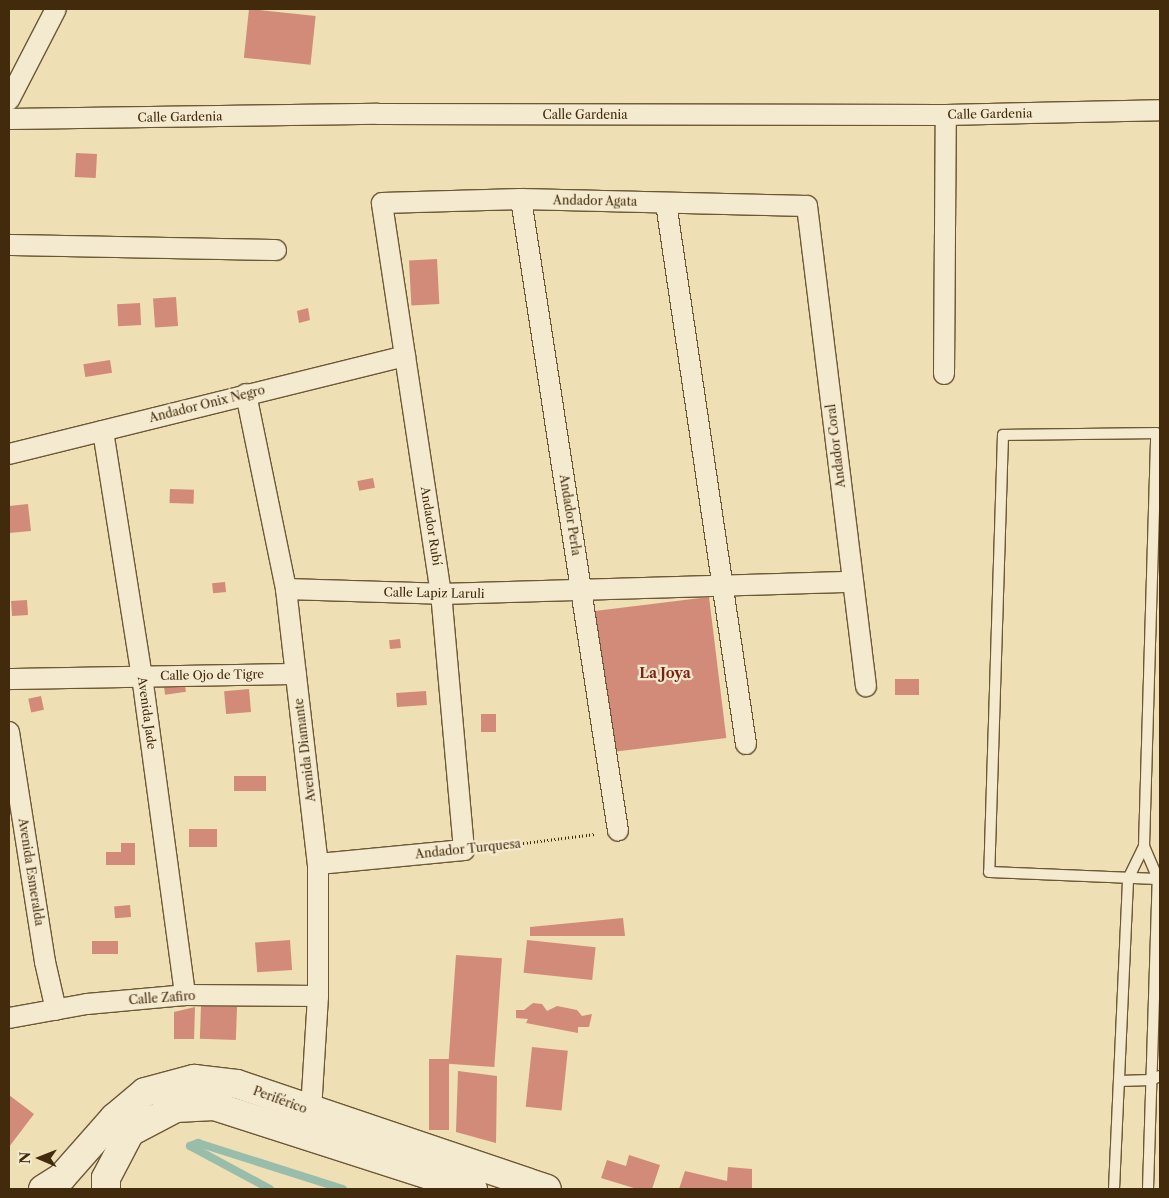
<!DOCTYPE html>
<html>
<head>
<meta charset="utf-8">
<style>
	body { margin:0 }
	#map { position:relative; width:1169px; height:1198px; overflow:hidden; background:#eedfb5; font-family:"Libre Caslon Text",serif }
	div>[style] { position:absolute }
	.stream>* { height:8px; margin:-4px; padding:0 4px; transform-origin:4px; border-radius:4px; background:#99bdab }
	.building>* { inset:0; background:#d18b78; transform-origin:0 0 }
	.path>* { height:3px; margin-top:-1.5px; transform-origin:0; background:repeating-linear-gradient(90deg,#422b0c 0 1px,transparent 0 3.5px) }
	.roads { filter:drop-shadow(1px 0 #6d5836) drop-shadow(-1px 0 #6d5836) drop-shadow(0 1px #6d5836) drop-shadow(0 -1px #6d5836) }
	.service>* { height:10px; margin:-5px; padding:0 5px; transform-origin:5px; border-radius:5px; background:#f4eacf }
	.minor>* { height:20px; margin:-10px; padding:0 10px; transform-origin:10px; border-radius:10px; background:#f4eacf }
	.secondary>* { height:28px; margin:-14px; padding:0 14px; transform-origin:14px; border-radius:14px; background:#f4eacf }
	span { translate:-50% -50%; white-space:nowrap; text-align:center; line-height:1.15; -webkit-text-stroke:4.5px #f4eacf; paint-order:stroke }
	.street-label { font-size:12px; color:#422b0c }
	.neighbourhood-label { font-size:14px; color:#7a1f14; font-weight:700 }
	.frame { position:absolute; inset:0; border:10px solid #422b0c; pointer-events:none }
	.north { position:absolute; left:15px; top:1133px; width:50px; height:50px; -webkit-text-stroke:4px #f4eacf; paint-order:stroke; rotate:271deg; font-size:14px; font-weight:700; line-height:20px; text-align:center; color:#422b0c }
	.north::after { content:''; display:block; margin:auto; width:18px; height:22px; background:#422b0c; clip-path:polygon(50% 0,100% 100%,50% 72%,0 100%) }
</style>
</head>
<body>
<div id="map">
	<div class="stream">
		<i style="left:270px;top:1189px;width:91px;rotate:-151.7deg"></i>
		<i style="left:190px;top:1146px;width:9px;rotate:-21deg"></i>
		<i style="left:198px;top:1143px;width:152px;rotate:17.6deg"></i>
	</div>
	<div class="building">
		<i style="left:249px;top:9px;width:67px;height:49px;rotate:6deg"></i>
		<i style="left:76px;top:153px;width:21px;height:24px;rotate:3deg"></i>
		<i style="left:437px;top:259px;width:45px;height:28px;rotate:87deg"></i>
		<i style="left:176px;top:297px;width:29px;height:23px;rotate:86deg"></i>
		<i style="left:140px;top:303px;width:22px;height:23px;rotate:87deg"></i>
		<i style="clip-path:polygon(308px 308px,310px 320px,299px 323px,297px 311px)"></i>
		<i style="left:110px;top:360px;width:13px;height:27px;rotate:81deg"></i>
		<i style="left:373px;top:478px;width:10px;height:16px;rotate:79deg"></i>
		<i style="left:170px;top:489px;width:24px;height:14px;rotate:2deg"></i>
		<i style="clip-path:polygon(28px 504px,31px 531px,9px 533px,9px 506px)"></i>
		<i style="left:225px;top:582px;width:10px;height:13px;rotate:84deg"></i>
		<i style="left:709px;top:597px;width:142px;height:115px;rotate:83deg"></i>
		<i style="left:27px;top:600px;width:15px;height:16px;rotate:86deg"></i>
		<i style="left:400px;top:639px;width:9px;height:11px;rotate:84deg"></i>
		<i style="left:184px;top:678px;width:14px;height:21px;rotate:82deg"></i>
		<i style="left:895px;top:679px;width:24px;height:16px"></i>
		<i style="left:249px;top:689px;width:23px;height:25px;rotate:85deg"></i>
		<i style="left:426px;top:691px;width:14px;height:30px;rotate:86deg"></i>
		<i style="left:41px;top:696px;width:14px;height:13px;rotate:78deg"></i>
		<i style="left:481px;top:714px;width:15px;height:18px"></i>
		<i style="left:234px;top:776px;width:32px;height:15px"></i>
		<i style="left:189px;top:829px;width:28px;height:18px"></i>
		<i style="clip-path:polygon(121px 843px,135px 843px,135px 865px,106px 865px,106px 852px,121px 852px)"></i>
		<i style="left:130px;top:905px;width:12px;height:16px;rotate:85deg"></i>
		<i style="clip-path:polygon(623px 918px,625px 936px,530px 936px,530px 927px)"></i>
		<i style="left:290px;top:940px;width:30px;height:35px;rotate:86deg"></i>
		<i style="left:527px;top:940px;width:69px;height:33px;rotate:6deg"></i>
		<i style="left:118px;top:941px;width:13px;height:26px;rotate:90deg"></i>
		<i style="left:456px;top:955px;width:46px;height:109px;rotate:4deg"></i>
		<i style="clip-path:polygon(533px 1003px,542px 1004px,547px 1011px,557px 1006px,577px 1010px,582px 1016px,592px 1014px,589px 1027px,578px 1027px,578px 1033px,526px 1023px,528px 1019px,516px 1018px,516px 1010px,524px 1010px)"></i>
		<i style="clip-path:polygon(195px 1007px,194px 1039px,174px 1039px,174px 1012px)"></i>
		<i style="left:237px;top:1007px;width:33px;height:36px;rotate:92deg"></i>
		<i style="left:532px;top:1047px;width:36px;height:60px;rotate:6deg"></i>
		<i style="left:429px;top:1059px;width:20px;height:71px"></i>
		<i style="clip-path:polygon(458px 1071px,497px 1076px,496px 1143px,456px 1132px)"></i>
		<i style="clip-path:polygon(9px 1095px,34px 1114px,9px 1147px)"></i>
		<i style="clip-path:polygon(629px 1155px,660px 1165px,652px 1189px,637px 1189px,601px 1178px,607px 1160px,626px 1166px)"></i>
		<i style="clip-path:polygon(728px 1167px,752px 1169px,752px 1189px,679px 1189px,685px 1171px,727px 1181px)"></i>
	</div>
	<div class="path">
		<i style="left:485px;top:848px;width:111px;rotate:-7.3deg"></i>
	</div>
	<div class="roads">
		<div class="service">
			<i style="left:1119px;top:1081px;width:32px;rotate:-2deg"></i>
			<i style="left:1151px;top:1080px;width:10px;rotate:-24deg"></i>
			<i style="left:1114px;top:1189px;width:310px;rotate:-87.4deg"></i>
			<i style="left:1128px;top:879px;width:37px;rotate:-64deg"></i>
			<i style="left:1148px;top:1189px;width:310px;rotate:-88.2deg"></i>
			<i style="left:1158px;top:879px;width:36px;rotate:-113deg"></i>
			<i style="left:1144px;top:846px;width:413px;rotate:-88.3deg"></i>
			<i style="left:1156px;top:433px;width:153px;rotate:179.3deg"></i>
			<i style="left:1003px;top:435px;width:437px;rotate:91.8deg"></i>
			<i style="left:989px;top:872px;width:169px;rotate:2.4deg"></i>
		</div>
		<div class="minor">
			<i style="left:9px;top:100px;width:102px;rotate:-62.7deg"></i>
			<i style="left:9px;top:119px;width:369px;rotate:-0.8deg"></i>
			<i style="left:378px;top:114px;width:568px;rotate:0.1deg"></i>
			<i style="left:946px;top:115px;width:214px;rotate:-1.3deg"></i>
			<i style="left:521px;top:199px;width:639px;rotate:81.27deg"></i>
			<i style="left:666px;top:203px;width:547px;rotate:81.59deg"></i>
			<i style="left:9px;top:245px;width:267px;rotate:1.1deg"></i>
			<i style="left:944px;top:374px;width:259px;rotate:-89.6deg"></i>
			<i style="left:246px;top:394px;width:199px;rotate:78.4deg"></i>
			<i style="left:286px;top:589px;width:277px;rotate:83.4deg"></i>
			<i style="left:318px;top:864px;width:132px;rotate:90deg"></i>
			<i style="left:318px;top:996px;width:115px;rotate:93.5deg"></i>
			<i style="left:103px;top:431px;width:248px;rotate:81deg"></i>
			<i style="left:142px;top:676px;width:322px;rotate:82.3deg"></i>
			<i style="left:9px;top:454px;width:408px;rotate:-13.9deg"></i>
			<i style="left:286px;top:589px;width:155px;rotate:1.8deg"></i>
			<i style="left:441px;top:594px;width:412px;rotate:-1.7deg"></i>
			<i style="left:9px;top:679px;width:287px;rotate:-1deg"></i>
			<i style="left:9px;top:732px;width:233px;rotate:81.1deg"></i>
			<i style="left:45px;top:962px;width:49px;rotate:77.1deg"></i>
			<i style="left:318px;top:864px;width:147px;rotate:-5.5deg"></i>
			<i style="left:464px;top:850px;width:257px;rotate:-95.1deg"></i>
			<i style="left:441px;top:594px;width:395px;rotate:-98.6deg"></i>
			<i style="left:382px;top:203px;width:139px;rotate:-1.6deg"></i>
			<i style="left:521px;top:199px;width:286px;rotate:1.4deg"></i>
			<i style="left:807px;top:206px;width:484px;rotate:83deg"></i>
			<i style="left:9px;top:1018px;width:79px;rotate:-10.2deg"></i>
			<i style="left:87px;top:1004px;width:98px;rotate:-5.2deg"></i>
			<i style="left:185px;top:995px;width:133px;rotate:0.4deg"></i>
		</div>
		<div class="secondary">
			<i style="left:43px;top:1189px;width:22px;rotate:-32deg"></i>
			<i style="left:62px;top:1177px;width:79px;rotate:-48.6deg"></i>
			<i style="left:114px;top:1118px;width:40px;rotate:-40deg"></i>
			<i style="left:145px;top:1092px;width:51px;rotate:-14.9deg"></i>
			<i style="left:194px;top:1079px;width:43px;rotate:6.6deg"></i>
			<i style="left:237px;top:1084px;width:327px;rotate:18.7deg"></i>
			<i style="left:106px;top:1189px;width:11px;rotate:-90deg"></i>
			<i style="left:106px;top:1178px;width:52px;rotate:-62.4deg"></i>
			<i style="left:130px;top:1132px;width:52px;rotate:-27.6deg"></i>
			<i style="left:176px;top:1108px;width:38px;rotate:-3deg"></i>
			<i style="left:214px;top:1106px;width:272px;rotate:17.8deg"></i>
		</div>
	</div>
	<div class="street-label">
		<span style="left:990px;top:114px;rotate:-1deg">Calle Gardenia</span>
		<span style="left:585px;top:115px">Calle Gardenia</span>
		<span style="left:180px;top:117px;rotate:-1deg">Calle Gardenia</span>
		<span style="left:595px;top:201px;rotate:1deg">Andador Agata</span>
		<span style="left:207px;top:404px;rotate:-14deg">Andador Onix Negro</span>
		<span style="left:836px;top:446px;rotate:-97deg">Andador Coral</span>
		<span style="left:570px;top:515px;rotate:81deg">Andador Perla</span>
		<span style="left:431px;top:526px;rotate:81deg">Andador Rubí</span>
		<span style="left:434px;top:593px;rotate:1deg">Calle Lapiz Laruli</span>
		<span style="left:212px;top:675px;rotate:-1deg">Calle Ojo de Tigre</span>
		<span style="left:147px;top:713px;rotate:82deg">Avenida Jade</span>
		<span style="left:305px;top:750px;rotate:-97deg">Avenida Diamante</span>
		<span style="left:468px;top:849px;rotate:-6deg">Andador Turquesa</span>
		<span style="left:31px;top:872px;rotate:81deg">Avenida Esmeralda</span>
		<span style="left:162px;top:998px;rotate:-4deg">Calle Zafiro</span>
		<span style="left:280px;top:1100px;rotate:20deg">Periférico</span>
	</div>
	<div class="neighbourhood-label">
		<span style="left:665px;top:673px">La Joya</span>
	</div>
	<div class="frame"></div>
	<div class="north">N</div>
</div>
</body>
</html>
